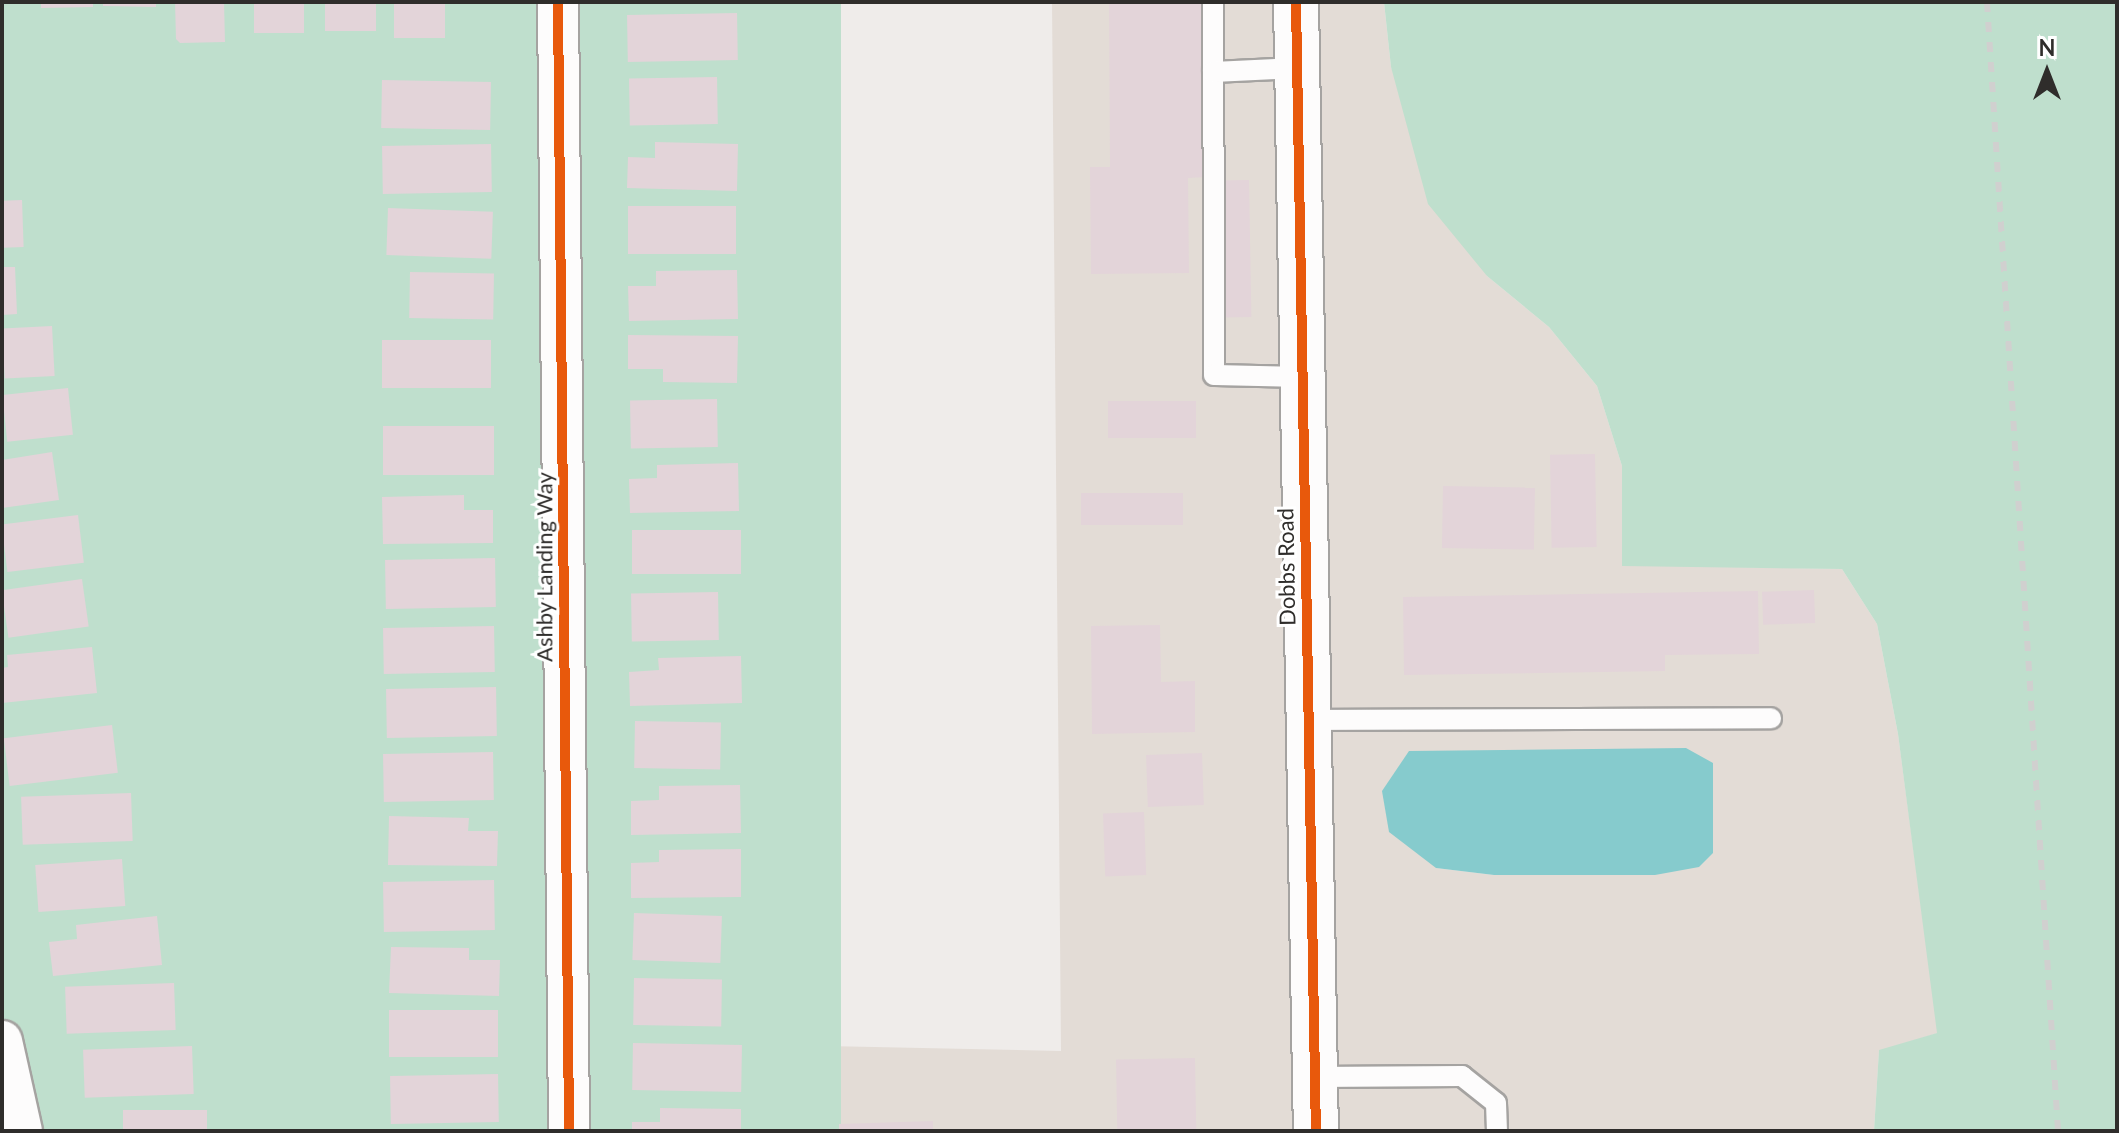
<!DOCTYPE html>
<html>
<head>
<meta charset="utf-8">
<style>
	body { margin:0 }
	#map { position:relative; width:2119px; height:1133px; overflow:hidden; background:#efecea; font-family:Lato,sans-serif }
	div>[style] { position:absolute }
	.built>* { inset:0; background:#e3dcd6 }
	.green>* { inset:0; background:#bfdfcd; transform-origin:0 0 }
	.water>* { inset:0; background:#86cbcd }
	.building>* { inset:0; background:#e3d4d9; transform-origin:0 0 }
	.roads { filter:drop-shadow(2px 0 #a5a3a1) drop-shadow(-2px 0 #a5a3a1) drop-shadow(0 2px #a5a3a1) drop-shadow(0 -2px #a5a3a1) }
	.lane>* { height:20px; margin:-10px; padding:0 10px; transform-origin:10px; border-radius:10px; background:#fdfcfc }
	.street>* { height:40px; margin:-20px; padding:0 20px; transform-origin:20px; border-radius:20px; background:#fdfcfc }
	.secondary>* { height:44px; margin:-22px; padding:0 22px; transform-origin:22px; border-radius:22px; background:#fdfcfc }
	.rail>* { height:6px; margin-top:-3px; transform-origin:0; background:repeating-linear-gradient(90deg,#d0d0cf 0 10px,transparent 0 20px) }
	.cycleway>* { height:10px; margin:-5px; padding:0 5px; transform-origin:5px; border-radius:5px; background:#e8590c }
	span { translate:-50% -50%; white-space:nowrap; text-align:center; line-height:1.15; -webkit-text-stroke:6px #fff; paint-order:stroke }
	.street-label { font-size:22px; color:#2f2d2b }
	.frame { position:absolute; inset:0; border:4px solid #2f2d2b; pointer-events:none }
	.north { position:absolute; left:2007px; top:32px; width:80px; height:80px; -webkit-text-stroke:6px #fff; paint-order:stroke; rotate:0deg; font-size:22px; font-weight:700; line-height:32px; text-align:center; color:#2f2d2b }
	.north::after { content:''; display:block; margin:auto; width:28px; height:36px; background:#2f2d2b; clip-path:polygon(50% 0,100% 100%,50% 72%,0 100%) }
</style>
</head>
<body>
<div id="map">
	<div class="built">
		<i style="clip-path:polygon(1052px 2px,1279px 2px,1299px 1131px,826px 1131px,826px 1046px,1061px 1051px)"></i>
		<i style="clip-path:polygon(evenodd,1313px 2px,1384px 2px,1391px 67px,1487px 276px,1549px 327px,1597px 386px,1622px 466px,1623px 565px,1842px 569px,1877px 624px,1898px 734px,1938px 1033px,1879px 1051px,1874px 1131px,1332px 1131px,1313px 2px,1713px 763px,1711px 794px,1655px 875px,1494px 875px,1436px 868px,1713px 763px)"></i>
	</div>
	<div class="green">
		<i style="left:2px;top:2px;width:839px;height:1129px"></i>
		<i style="clip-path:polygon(1384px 2px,2117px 2px,2117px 1131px,1874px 1131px,1879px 1050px,1937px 1033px,1898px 734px,1877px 624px,1842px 569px,1622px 566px,1622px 466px,1597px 386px,1549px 327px,1487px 276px,1428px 204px,1391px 67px)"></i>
	</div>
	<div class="water">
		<i style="clip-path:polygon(1686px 748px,1713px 763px,1713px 853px,1699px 867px,1655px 875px,1494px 875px,1436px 868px,1389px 832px,1382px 791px,1409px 751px)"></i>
	</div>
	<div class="building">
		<i style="clip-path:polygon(41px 2px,93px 2px,93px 7px,41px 8px)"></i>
		<i style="clip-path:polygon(103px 2px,156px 2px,156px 7px,103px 6px)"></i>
		<i style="clip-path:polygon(175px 2px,224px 2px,225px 42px,180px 43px,176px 39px)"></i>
		<i style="left:254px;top:2px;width:50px;height:31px"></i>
		<i style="left:325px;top:2px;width:51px;height:29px"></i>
		<i style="left:394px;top:2px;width:51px;height:36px"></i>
		<i style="clip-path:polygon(1109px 2px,1204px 2px,1205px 177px,1188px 178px,1189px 273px,1091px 274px,1090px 167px,1110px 167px)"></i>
		<i style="left:737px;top:13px;width:47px;height:110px;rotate:89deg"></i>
		<i style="left:717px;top:77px;width:47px;height:88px;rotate:89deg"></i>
		<i style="left:382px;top:80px;width:109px;height:48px;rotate:1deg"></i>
		<i style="clip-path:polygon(655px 142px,738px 144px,737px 191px,627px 188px,628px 157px,655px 158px)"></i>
		<i style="left:491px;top:144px;width:48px;height:109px;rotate:89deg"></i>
		<i style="left:1249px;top:180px;width:137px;height:28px;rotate:89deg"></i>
		<i style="left:22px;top:200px;width:47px;height:20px;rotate:88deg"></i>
		<i style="left:736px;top:206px;width:48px;height:108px;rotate:90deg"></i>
		<i style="left:388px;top:208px;width:105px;height:47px;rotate:2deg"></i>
		<i style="clip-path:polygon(2px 267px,15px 267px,17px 314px,2px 315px)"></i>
		<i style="clip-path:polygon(737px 270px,738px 319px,629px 321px,628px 286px,656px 286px,656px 271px)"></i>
		<i style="left:410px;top:272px;width:84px;height:46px;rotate:1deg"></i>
		<i style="left:52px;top:326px;width:50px;height:50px;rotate:87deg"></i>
		<i style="clip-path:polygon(628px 335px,738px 336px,737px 383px,663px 382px,663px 369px,628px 369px)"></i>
		<i style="left:491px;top:340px;width:48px;height:109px;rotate:90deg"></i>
		<i style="left:68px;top:388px;width:47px;height:66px;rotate:84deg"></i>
		<i style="left:717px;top:399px;width:48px;height:87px;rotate:89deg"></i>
		<i style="left:1196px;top:401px;width:37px;height:88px;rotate:90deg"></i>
		<i style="left:494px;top:426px;width:49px;height:111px;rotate:90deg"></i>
		<i style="clip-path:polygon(52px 452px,59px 500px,2px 508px,2px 460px)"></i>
		<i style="left:1595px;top:454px;width:93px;height:45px;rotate:89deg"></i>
		<i style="clip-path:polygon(738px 463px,739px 511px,630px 513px,629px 479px,657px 478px,657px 465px)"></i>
		<i style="left:1443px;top:486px;width:92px;height:62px;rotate:1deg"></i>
		<i style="left:1183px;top:493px;width:32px;height:102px;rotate:90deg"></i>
		<i style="clip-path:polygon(464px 495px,464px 510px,493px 510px,493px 543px,383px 544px,382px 497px)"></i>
		<i style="left:78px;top:515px;width:48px;height:77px;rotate:83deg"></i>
		<i style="left:632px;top:530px;width:109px;height:44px"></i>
		<i style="left:495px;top:558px;width:49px;height:110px;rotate:89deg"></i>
		<i style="left:82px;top:579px;width:48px;height:81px;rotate:82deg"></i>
		<i style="left:1814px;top:590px;width:33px;height:52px;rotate:88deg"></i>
		<i style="clip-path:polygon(1758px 591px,1759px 654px,1665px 655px,1665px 671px,1404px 675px,1403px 597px)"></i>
		<i style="left:718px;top:592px;width:48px;height:87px;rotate:89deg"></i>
		<i style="clip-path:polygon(1160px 625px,1161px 682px,1195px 681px,1195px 732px,1092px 734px,1091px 626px)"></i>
		<i style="left:494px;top:626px;width:46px;height:111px;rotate:89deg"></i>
		<i style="clip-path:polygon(92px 647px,97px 693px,2px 703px,2px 668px,8px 667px,7px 655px)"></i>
		<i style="clip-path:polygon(741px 656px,742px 703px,630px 706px,629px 672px,659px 670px,658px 658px)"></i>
		<i style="left:496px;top:687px;width:49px;height:110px;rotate:89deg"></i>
		<i style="left:635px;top:721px;width:86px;height:47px;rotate:1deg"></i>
		<i style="left:112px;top:725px;width:48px;height:109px;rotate:83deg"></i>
		<i style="left:493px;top:752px;width:48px;height:110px;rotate:89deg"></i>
		<i style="left:1202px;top:753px;width:52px;height:56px;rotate:88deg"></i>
		<i style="clip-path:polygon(740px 785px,741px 833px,631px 835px,631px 801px,659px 800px,659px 786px)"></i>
		<i style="left:131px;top:793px;width:48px;height:110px;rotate:88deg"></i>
		<i style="left:1144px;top:812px;width:63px;height:41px;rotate:88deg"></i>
		<i style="clip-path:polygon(389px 816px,469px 818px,468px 831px,498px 831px,497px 866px,388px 865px)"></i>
		<i style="clip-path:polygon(741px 849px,741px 897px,631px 898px,631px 863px,659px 862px,659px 850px)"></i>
		<i style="left:122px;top:859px;width:47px;height:87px;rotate:86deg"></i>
		<i style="left:494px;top:880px;width:50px;height:111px;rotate:89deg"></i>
		<i style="left:634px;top:913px;width:88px;height:47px;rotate:2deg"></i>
		<i style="clip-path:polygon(157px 916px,162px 965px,53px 976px,49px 942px,77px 939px,76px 925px)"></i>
		<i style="clip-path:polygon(391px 947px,469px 948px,469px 960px,500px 960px,499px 996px,389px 993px)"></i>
		<i style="left:634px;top:978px;width:88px;height:47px;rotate:1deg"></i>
		<i style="left:174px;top:983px;width:47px;height:109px;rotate:88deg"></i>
		<i style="left:498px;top:1010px;width:47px;height:109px;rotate:90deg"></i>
		<i style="left:633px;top:1043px;width:109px;height:47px;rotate:1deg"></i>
		<i style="left:192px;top:1046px;width:48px;height:109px;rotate:88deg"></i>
		<i style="left:1195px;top:1058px;width:73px;height:79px;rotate:89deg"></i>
		<i style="left:498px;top:1074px;width:48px;height:108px;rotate:89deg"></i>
		<i style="clip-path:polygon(660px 1108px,741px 1109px,741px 1131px,632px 1131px,632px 1122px,660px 1122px)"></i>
		<i style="left:207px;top:1110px;width:21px;height:84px;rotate:90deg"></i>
		<i style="clip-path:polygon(933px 1121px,933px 1131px,839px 1131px,839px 1124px)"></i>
	</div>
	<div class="roads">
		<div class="lane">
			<i style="left:1213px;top:2px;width:373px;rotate:89.8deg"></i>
			<i style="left:1214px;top:375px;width:89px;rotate:1.3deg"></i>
			<i style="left:1213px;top:72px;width:84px;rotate:-2.7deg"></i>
			<i style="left:1309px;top:720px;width:462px;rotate:-0.2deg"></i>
			<i style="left:1315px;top:1077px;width:147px;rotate:-0.4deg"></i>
			<i style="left:1462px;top:1076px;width:43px;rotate:38.5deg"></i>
			<i style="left:1496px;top:1103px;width:28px;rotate:88deg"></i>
		</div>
		<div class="street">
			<i style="left:558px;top:2px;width:1129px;rotate:89.44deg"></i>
			<i style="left:2px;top:1041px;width:92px;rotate:77.5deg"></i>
		</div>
		<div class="secondary">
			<i style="left:1296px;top:2px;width:1129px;rotate:88.99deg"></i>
		</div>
	</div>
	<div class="rail">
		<i style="left:1987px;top:2px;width:1131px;rotate:86.4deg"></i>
	</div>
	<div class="cycleway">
		<i style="left:558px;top:2px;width:1129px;rotate:89.44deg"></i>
		<i style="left:1296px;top:2px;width:1129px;rotate:88.99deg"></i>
	</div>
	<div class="street-label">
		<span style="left:544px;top:567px;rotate:-90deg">Ashby Landing Way</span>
		<span style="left:1286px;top:567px;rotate:-91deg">Dobbs Road</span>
	</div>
	<div class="frame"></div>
	<div class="north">N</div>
</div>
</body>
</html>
